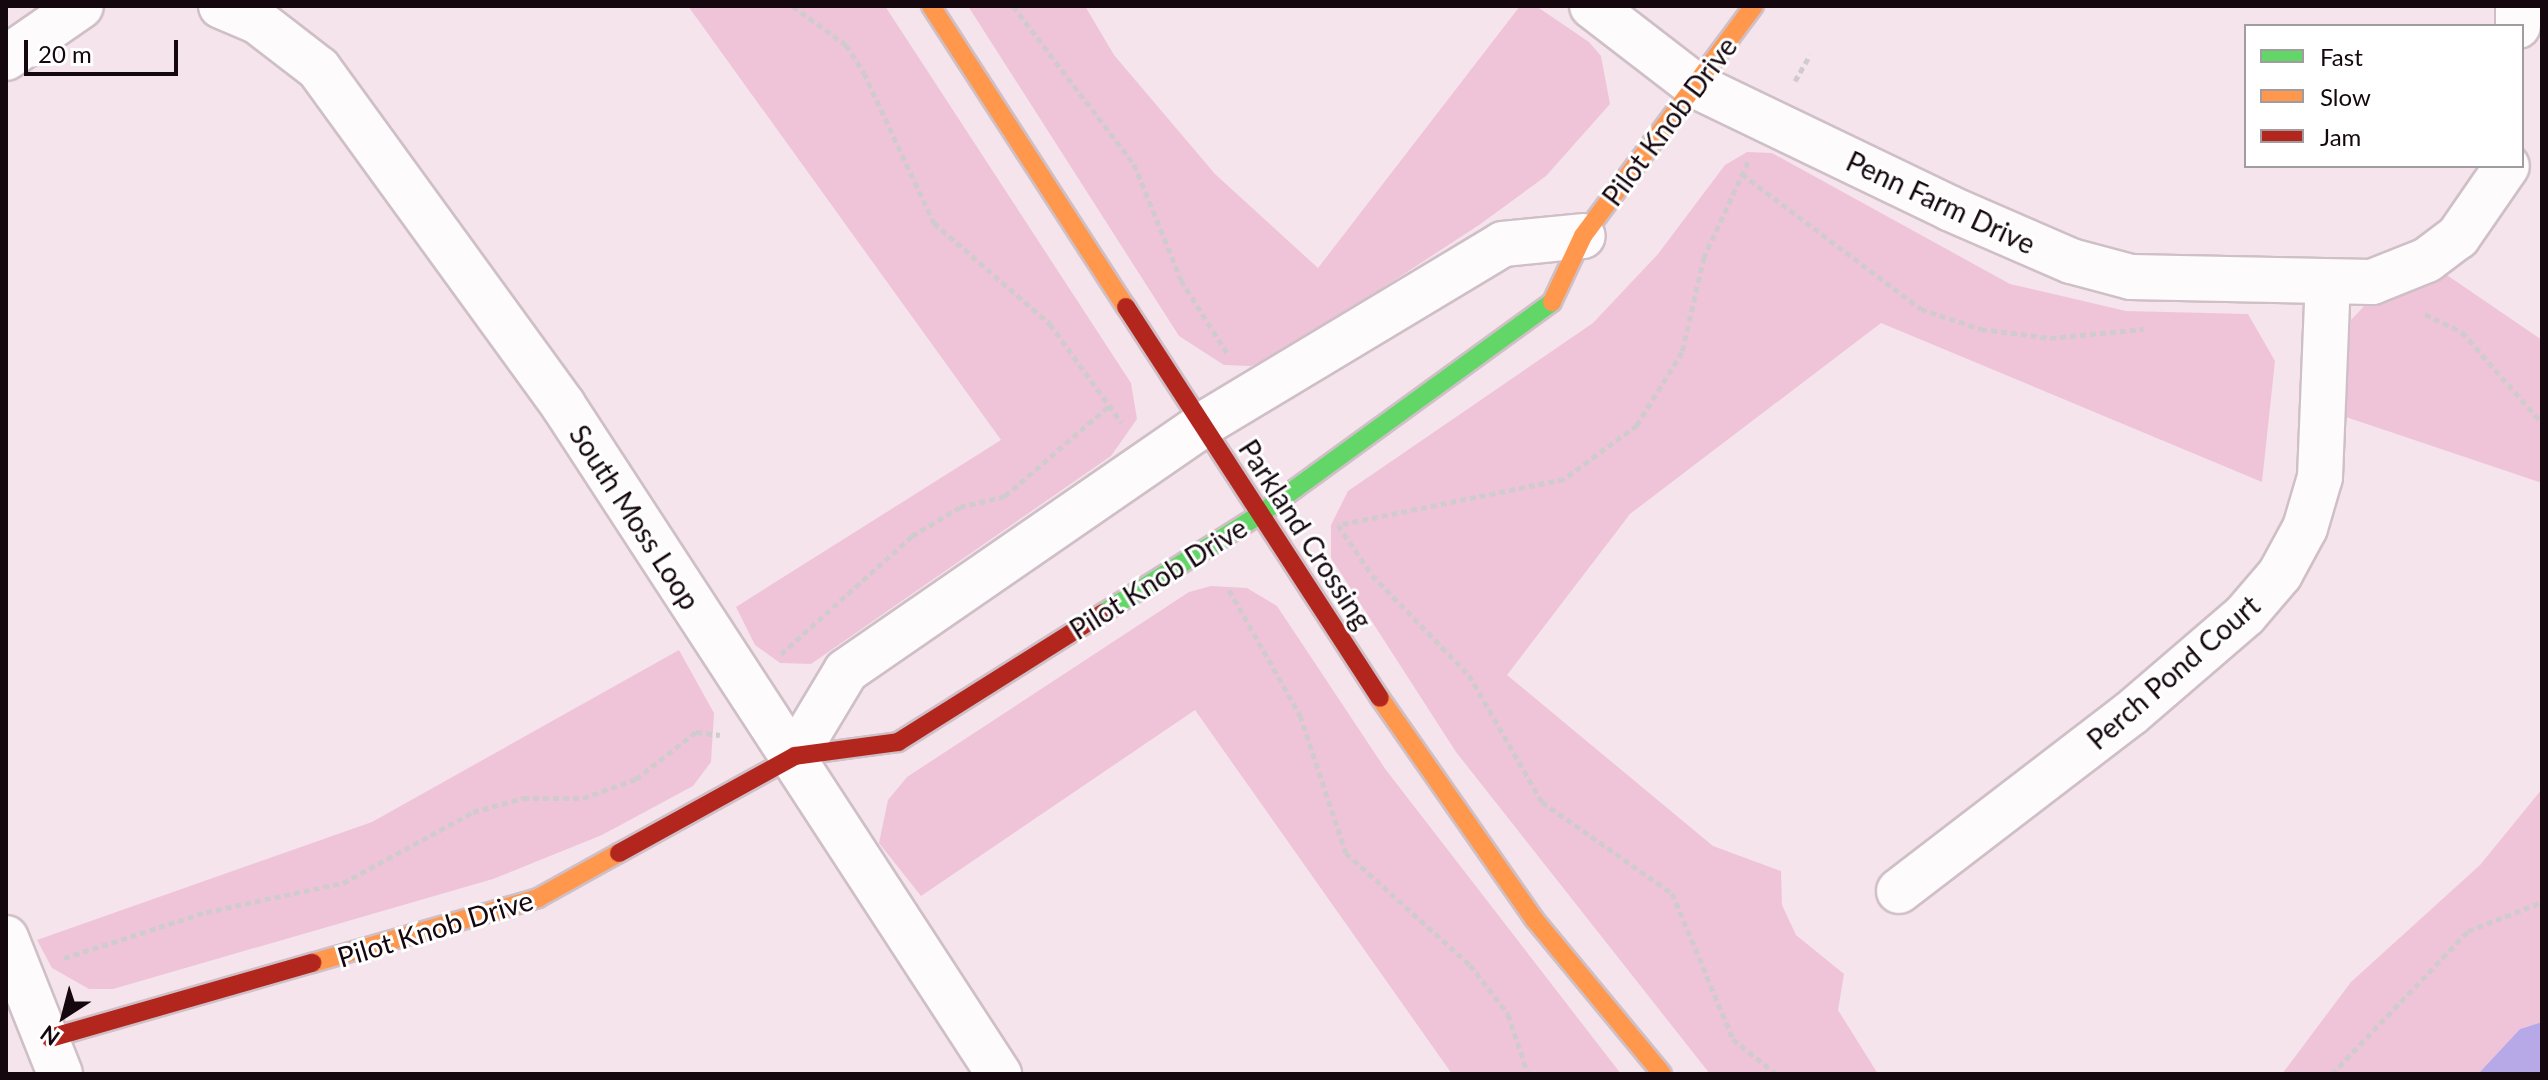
<!DOCTYPE html>
<html>
<head>
<meta charset="utf-8">
<style>
	body { margin:0 }
	#map { position:relative; width:2548px; height:1080px; overflow:hidden; background:#f5e4eb; font-family:Lato,sans-serif }
	div>[style] { position:absolute }
	.green>* { inset:0; background:#f0c4d8 }
	.water>* { inset:0; background:#b7a8e8 }
	.path>* { height:5px; margin-top:-2.5px; transform-origin:0; background:repeating-linear-gradient(90deg,#d0cbcd 0 6px,transparent 0 10px) }
	.roads { filter:drop-shadow(2px 0 #cfbfc6) drop-shadow(-2px 0 #cfbfc6) drop-shadow(0 2px #cfbfc6) drop-shadow(0 -2px #cfbfc6) }
	.street>* { height:44px; margin:-22px; padding:0 22px; transform-origin:22px; border-radius:22px; background:#fefbfc }
	.fast>* { height:18px; margin:-9px; padding:0 9px; transform-origin:9px; border-radius:9px; background:#63d668 }
	.slow>* { height:18px; margin:-9px; padding:0 9px; transform-origin:9px; border-radius:9px; background:#ff974d }
	.jam>* { height:18px; margin:-9px; padding:0 9px; transform-origin:9px; border-radius:9px; background:#b3261e }
	span { translate:-50% -50%; white-space:nowrap; text-align:center; line-height:1.15; -webkit-text-stroke:6px #fff; paint-order:stroke }
	.street-label { font-size:28px; color:#15070e }
	.frame { position:absolute; inset:0; border:8px solid #15070e; pointer-events:none }
	.legend { position:absolute; left:2244px; top:24px; width:280px; height:144px; box-sizing:border-box; background:#fff; border:2px solid #a19c9f; margin:0; padding:10px 14px; list-style:none; font-size:24px; color:#15070e }
	.legend li { display:flex; align-items:center; gap:16px; height:40px }
	.legend b { width:40px; border:2px solid #a19c9f }
	.north { position:absolute; left:24px; top:976px; width:80px; height:80px; -webkit-text-stroke:6px #fff; paint-order:stroke; rotate:216deg; font-size:22px; font-weight:700; line-height:32px; text-align:center; color:#15070e }
	.north::after { content:''; display:block; margin:auto; width:28px; height:36px; background:#15070e; clip-path:polygon(50% 0,100% 100%,50% 72%,0 100%) }
	.scale { position:absolute; left:24px; top:40px; width:154px; height:36px; box-sizing:border-box; border:4px solid #15070e; border-top:0; padding-left:10px; font-size:24px; line-height:28px; white-space:nowrap; color:#15070e; -webkit-text-stroke:6px #fff; paint-order:stroke }
</style>
</head>
<body>
<div id="map">
	<div class="green">
		<i style="clip-path:polygon(688px 6px,885px 6px,1131px 383px,1137px 419px,1111px 456px,811px 664px,780px 663px,755px 645px,736px 607px,1001px 440px)"></i>
		<i style="clip-path:polygon(968px 6px,1085px 6px,1114px 55px,1215px 174px,1318px 268px,1520px 6px,1536px 6px,1589px 42px,1601px 56px,1610px 104px,1546px 176px,1479px 225px,1283px 353px,1251px 366px,1224px 365px,1179px 336px)"></i>
		<i style="clip-path:polygon(1747px 152px,1772px 153px,2010px 284px,2126px 311px,2248px 314px,2275px 361px,2262px 482px,1881px 323px,1630px 514px,1507px 675px,1713px 846px,1781px 871px,1782px 905px,1796px 935px,1844px 974px,1838px 1010px,1878px 1074px,1710px 1074px,1456px 752px,1331px 558px,1331px 525px,1348px 491px,1593px 323px,1658px 254px,1725px 165px)"></i>
		<i style="clip-path:polygon(2438px 269px,2542px 340px,2542px 483px,2340px 415px,2351px 320px,2366px 304px)"></i>
		<i style="clip-path:polygon(1211px 586px,1247px 588px,1277px 606px,1386px 770px,1621px 1074px,1452px 1074px,1195px 710px,921px 896px,879px 843px,888px 800px,907px 777px,1189px 592px)"></i>
		<i style="clip-path:polygon(679px 650px,714px 713px,711px 762px,693px 786px,602px 835px,493px 879px,113px 989px,89px 989px,52px 968px,37px 940px,372px 822px)"></i>
		<i style="clip-path:polygon(2542px 789px,2542px 1022px,2520px 1029px,2478px 1074px,2282px 1074px,2351px 982px,2480px 865px)"></i>
	</div>
	<div class="water">
		<i style="clip-path:polygon(2542px 1022px,2542px 1074px,2478px 1074px,2520px 1029px)"></i>
	</div>
	<div class="path">
		<i style="left:793px;top:6px;width:66px;rotate:36.3deg"></i>
		<i style="left:846px;top:45px;width:33px;rotate:57deg"></i>
		<i style="left:864px;top:73px;width:166px;rotate:65deg"></i>
		<i style="left:934px;top:223px;width:154px;rotate:41deg"></i>
		<i style="left:1050px;top:324px;width:122px;rotate:54deg"></i>
		<i style="left:1013px;top:6px;width:199px;rotate:52.6deg"></i>
		<i style="left:1134px;top:164px;width:125px;rotate:67.9deg"></i>
		<i style="left:1181px;top:280px;width:86px;rotate:57.8deg"></i>
		<i style="left:1795px;top:81px;width:30px;rotate:-60deg"></i>
		<i style="left:1748px;top:162px;width:105px;rotate:114.9deg"></i>
		<i style="left:1704px;top:257px;width:98px;rotate:103deg"></i>
		<i style="left:1682px;top:352px;width:86px;rotate:121.7deg"></i>
		<i style="left:1637px;top:425px;width:91px;rotate:143.5deg"></i>
		<i style="left:1564px;top:479px;width:231px;rotate:168.5deg"></i>
		<i style="left:1338px;top:525px;width:60px;rotate:55.8deg"></i>
		<i style="left:1372px;top:575px;width:139px;rotate:45.9deg"></i>
		<i style="left:1469px;top:675px;width:146px;rotate:60.1deg"></i>
		<i style="left:1542px;top:802px;width:159px;rotate:35deg"></i>
		<i style="left:1672px;top:893px;width:158px;rotate:67.3deg"></i>
		<i style="left:1733px;top:1039px;width:55px;rotate:39.1deg"></i>
		<i style="left:1742px;top:174px;width:224px;rotate:37deg"></i>
		<i style="left:1921px;top:309px;width:63px;rotate:18.4deg"></i>
		<i style="left:1981px;top:329px;width:70px;rotate:7.4deg"></i>
		<i style="left:2050px;top:338px;width:94px;rotate:-5.5deg"></i>
		<i style="left:2425px;top:314px;width:41px;rotate:25.9deg"></i>
		<i style="left:2462px;top:332px;width:121px;rotate:48.7deg"></i>
		<i style="left:1229px;top:590px;width:144px;rotate:60.4deg"></i>
		<i style="left:1300px;top:715px;width:145px;rotate:71.6deg"></i>
		<i style="left:1346px;top:853px;width:167px;rotate:42.1deg"></i>
		<i style="left:1470px;top:965px;width:62px;rotate:52.2deg"></i>
		<i style="left:1508px;top:1014px;width:63px;rotate:71.6deg"></i>
		<i style="left:781px;top:654px;width:176px;rotate:-42deg"></i>
		<i style="left:912px;top:536px;width:56px;rotate:-31.1deg"></i>
		<i style="left:960px;top:507px;width:46px;rotate:-13.7deg"></i>
		<i style="left:1005px;top:496px;width:138px;rotate:-40.9deg"></i>
		<i style="left:64px;top:958px;width:149px;rotate:-17.9deg"></i>
		<i style="left:206px;top:912px;width:140px;rotate:-12deg"></i>
		<i style="left:343px;top:883px;width:148px;rotate:-28.6deg"></i>
		<i style="left:473px;top:812px;width:52px;rotate:-15.6deg"></i>
		<i style="left:523px;top:798px;width:60px"></i>
		<i style="left:583px;top:798px;width:56px;rotate:-19.7deg"></i>
		<i style="left:636px;top:779px;width:76px;rotate:-38.1deg"></i>
		<i style="left:696px;top:732px;width:24px;rotate:7deg"></i>
		<i style="left:2332px;top:1074px;width:197px;rotate:-46.4deg"></i>
		<i style="left:2468px;top:931px;width:79px;rotate:-21.4deg"></i>
	</div>
	<div class="roads">
		<div class="street">
			<i style="left:221px;top:6px;width:39px;rotate:23deg"></i>
			<i style="left:257px;top:21px;width:78px;rotate:37.7deg"></i>
			<i style="left:319px;top:69px;width:415px;rotate:54deg"></i>
			<i style="left:563px;top:405px;width:799px;rotate:56.91deg"></i>
			<i style="left:1592px;top:6px;width:131px;rotate:37.6deg"></i>
			<i style="left:1696px;top:86px;width:281px;rotate:25.7deg"></i>
			<i style="left:1949px;top:208px;width:133px;rotate:23.5deg"></i>
			<i style="left:2071px;top:261px;width:62px;rotate:14.9deg"></i>
			<i style="left:2131px;top:277px;width:241px;rotate:1.2deg"></i>
			<i style="left:2372px;top:282px;width:59px;rotate:-21.8deg"></i>
			<i style="left:2427px;top:260px;width:39px;rotate:-37deg"></i>
			<i style="left:2458px;top:237px;width:86px;rotate:-55.4deg"></i>
			<i style="left:2518px;top:26px;width:20px;rotate:-90deg"></i>
			<i style="left:6px;top:58px;width:91px;rotate:-34.7deg"></i>
			<i style="left:795px;top:756px;width:99px;rotate:-59deg"></i>
			<i style="left:846px;top:671px;width:433px;rotate:-34.6deg"></i>
			<i style="left:1202px;top:425px;width:351px;rotate:-31deg"></i>
			<i style="left:1503px;top:244px;width:80px;rotate:-5.7deg"></i>
			<i style="left:1899px;top:891px;width:291px;rotate:-37.5deg"></i>
			<i style="left:2130px;top:714px;width:152px;rotate:-40.7deg"></i>
			<i style="left:2245px;top:615px;width:54px;rotate:-49.5deg"></i>
			<i style="left:2280px;top:574px;width:52px;rotate:-61.5deg"></i>
			<i style="left:2305px;top:528px;width:53px;rotate:-73.6deg"></i>
			<i style="left:2320px;top:477px;width:195px;rotate:-87.7deg"></i>
			<i style="left:6px;top:938px;width:146px;rotate:68.3deg"></i>
		</div>
		<div class="fast">
			<i style="left:1103px;top:613px;width:184px;rotate:-32.1deg"></i>
			<i style="left:1259px;top:515px;width:362px;rotate:-36deg"></i>
		</div>
		<div class="slow">
			<i style="left:931px;top:6px;width:359px;rotate:57.1deg"></i>
			<i style="left:1552px;top:302px;width:73px;rotate:-64.8deg"></i>
			<i style="left:1583px;top:236px;width:287px;rotate:-53.4deg"></i>
			<i style="left:1380px;top:698px;width:269px;rotate:55.1deg"></i>
			<i style="left:1534px;top:919px;width:201px;rotate:50.4deg"></i>
			<i style="left:312px;top:963px;width:235px;rotate:-16deg"></i>
			<i style="left:538px;top:898px;width:93px;rotate:-29.1deg"></i>
		</div>
		<div class="jam">
			<i style="left:1126px;top:307px;width:466px;rotate:57deg"></i>
			<i style="left:619px;top:853px;width:201px;rotate:-28.9deg"></i>
			<i style="left:795px;top:756px;width:104px;rotate:-7.7deg"></i>
			<i style="left:898px;top:742px;width:242px;rotate:-32.2deg"></i>
			<i style="left:50px;top:1038px;width:273px;rotate:-16deg"></i>
		</div>
	</div>
	<div class="street-label">
		<span style="left:1669px;top:121px;rotate:-53deg">Pilot Knob Drive</span>
		<span style="left:1941px;top:202px;rotate:25deg">Penn Farm Drive</span>
		<span style="left:635px;top:517px;rotate:57deg">South Moss Loop</span>
		<span style="left:1306px;top:534px;rotate:57deg">Parkland Crossing</span>
		<span style="left:1158px;top:578px;rotate:-32deg">Pilot Knob Drive</span>
		<span style="left:2173px;top:672px;rotate:-41deg">Perch Pond Court</span>
		<span style="left:435px;top:928px;rotate:-17deg">Pilot Knob Drive</span>
	</div>
	<div class="frame"></div>
	<ul class="legend">
	<li><b style="height:10px;background:#63d668"></b>Fast</li>
	<li><b style="height:10px;background:#ff974d"></b>Slow</li>
	<li><b style="height:10px;background:#b3261e"></b>Jam</li>
	</ul>
	<div class="north">N</div>
	<div class="scale">20 m</div>
</div>
</body>
</html>
